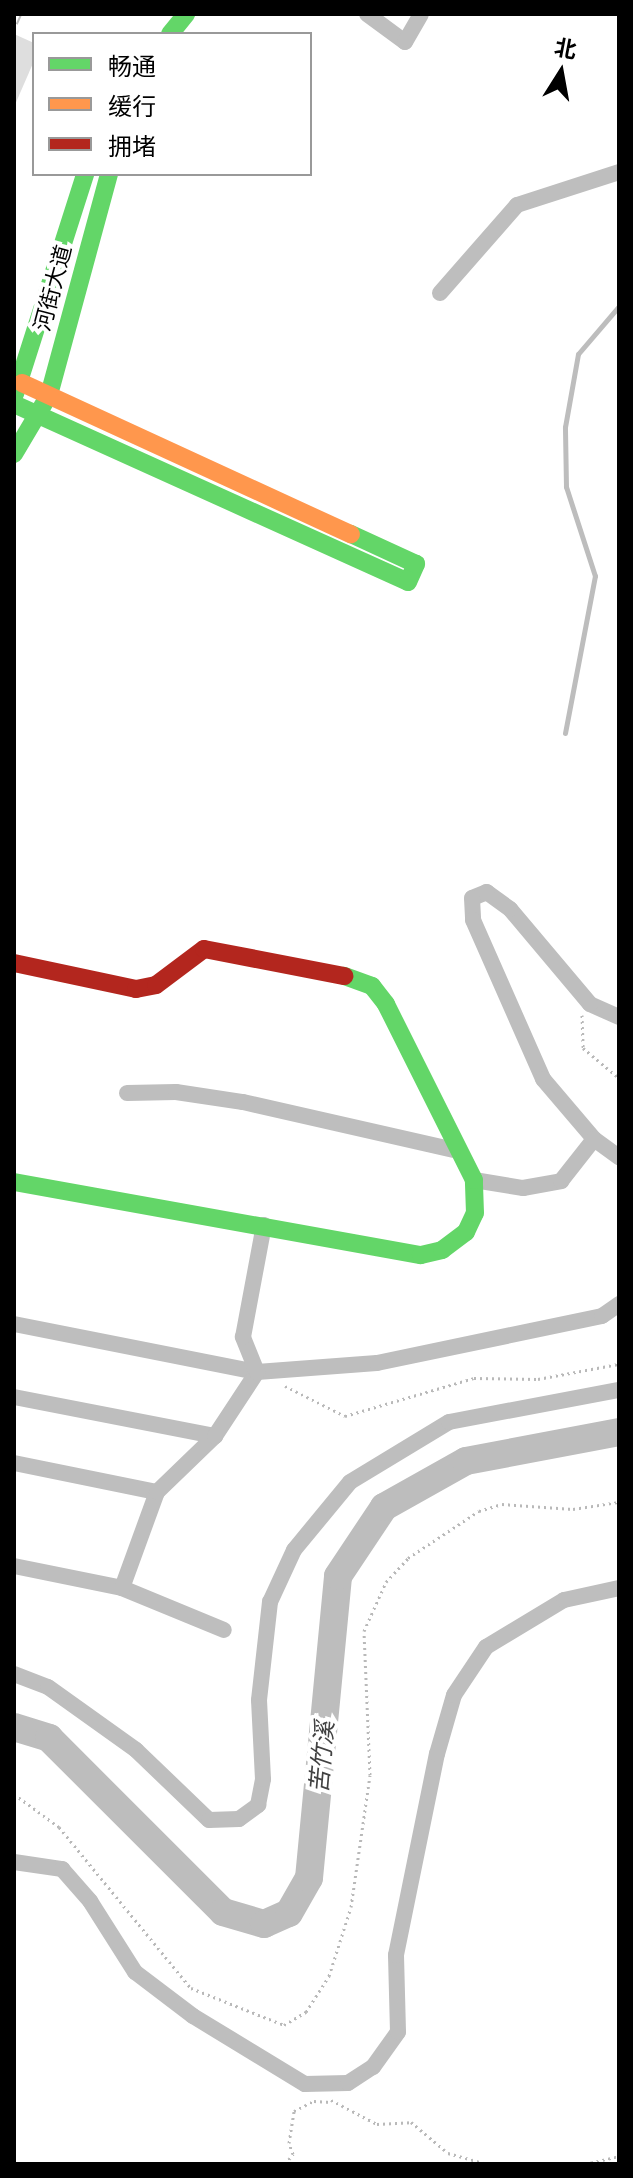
<!DOCTYPE html>
<html>
<head>
<meta charset="utf-8">
<style>
	body { margin:0 }
	#map { position:relative; width:633px; height:2178px; overflow:hidden; background:#fff; font-family:Manrope,"Noto Sans SC",sans-serif }
	div>[style] { position:absolute }
	.stream>* { height:5px; margin:-2.5px; padding:0 2.5px; transform-origin:2.5px; border-radius:2.5px; background:#bdbdbd }
	.river>* { height:28px; margin:-14px; padding:0 14px; transform-origin:14px; border-radius:14px; background:#bdbdbd }
	.building>* { inset:0; background:#dedede }
	.path>* { height:3px; margin-top:-1.5px; transform-origin:0; background:repeating-linear-gradient(90deg,#b9b9b9 0 2px,transparent 0 6px) }
	.street>* { height:16px; margin:-8px; padding:0 8px; transform-origin:8px; border-radius:8px; background:#bebebe }
	.fast>* { height:18px; margin:-9px; padding:0 9px; transform-origin:9px; border-radius:9px; background:#63d668 }
	.slow>* { height:18px; margin:-9px; padding:0 9px; transform-origin:9px; border-radius:9px; background:#ff974d }
	.jam>* { height:18px; margin:-9px; padding:0 9px; transform-origin:9px; border-radius:9px; background:#b3261e }
	.rail>* { height:8px; margin-top:-4px; transform-origin:0; background:repeating-linear-gradient(90deg,#fff 0 15px,#bebebe 0 30px); box-sizing:border-box; border-block:2px solid #bebebe }
	span { translate:-50% -50%; white-space:nowrap; text-align:center; line-height:1.15; -webkit-text-stroke:8px #fff; paint-order:stroke }
	.street-label { font-size:22px; color:#000 }
	.water-label { font-size:24px; color:#424242; font-style:italic }
	.frame { position:absolute; inset:0; border:16px solid #000; pointer-events:none }
	.legend { position:absolute; left:32px; top:32px; width:280px; height:144px; box-sizing:border-box; background:#fff; border:2px solid #999; margin:0; padding:10px 14px; list-style:none; font-size:24px; color:#000 }
	.legend li { display:flex; align-items:center; gap:16px; height:40px }
	.legend b { width:40px; border:2px solid #999 }
	.north { position:absolute; left:521px; top:32px; width:80px; height:80px; -webkit-text-stroke:6px #fff; paint-order:stroke; rotate:11deg; font-size:22px; font-weight:700; line-height:32px; text-align:center; color:#000 }
	.north::after { content:''; display:block; margin:auto; width:28px; height:36px; background:#000; clip-path:polygon(50% 0,100% 100%,50% 72%,0 100%) }
</style>
</head>
<body>
<div id="map">
	<div class="stream">
		<i style="left:565px;top:733px;width:160px;rotate:-79.2deg"></i>
		<i style="left:595px;top:576px;width:94px;rotate:-108deg"></i>
		<i style="left:566px;top:487px;width:60px;rotate:-91deg"></i>
		<i style="left:565px;top:427px;width:74px;rotate:-79.9deg"></i>
		<i style="left:578px;top:354px;width:63px;rotate:-49.5deg"></i>
	</div>
	<div class="river">
		<i style="left:14px;top:1727px;width:37px;rotate:17deg"></i>
		<i style="left:49px;top:1738px;width:246px;rotate:45deg"></i>
		<i style="left:223px;top:1912px;width:43px;rotate:16.3deg"></i>
		<i style="left:264px;top:1924px;width:27px;rotate:-24deg"></i>
		<i style="left:289px;top:1913px;width:40px;rotate:-60.3deg"></i>
		<i style="left:309px;top:1878px;width:303px;rotate:-84.5deg"></i>
		<i style="left:338px;top:1576px;width:83px;rotate:-56.3deg"></i>
		<i style="left:384px;top:1507px;width:94px;rotate:-29.3deg"></i>
		<i style="left:466px;top:1461px;width:156px;rotate:-10.7deg"></i>
	</div>
	<div class="building">
		<i style="clip-path:polygon(14px 34px,34px 43px,34px 61px,14px 107px)"></i>
	</div>
	<div class="path">
		<i style="left:582px;top:1015px;width:33px;rotate:88deg"></i>
		<i style="left:583px;top:1048px;width:47px;rotate:39.8deg"></i>
		<i style="left:285px;top:1386px;width:67px;rotate:26.6deg"></i>
		<i style="left:345px;top:1416px;width:134px;rotate:-16.4deg"></i>
		<i style="left:474px;top:1378px;width:64px;rotate:0.9deg"></i>
		<i style="left:538px;top:1379px;width:82px;rotate:-10.5deg"></i>
		<i style="left:14px;top:1794px;width:56px;rotate:36.3deg"></i>
		<i style="left:59px;top:1827px;width:208px;rotate:50.7deg"></i>
		<i style="left:191px;top:1988px;width:100px;rotate:21.7deg"></i>
		<i style="left:284px;top:2025px;width:26px;rotate:-31deg"></i>
		<i style="left:306px;top:2012px;width:43px;rotate:-57.4deg"></i>
		<i style="left:329px;top:1976px;width:72px;rotate:-72.3deg"></i>
		<i style="left:351px;top:1907px;width:133px;rotate:-81.8deg"></i>
		<i style="left:370px;top:1775px;width:144px;rotate:-92.4deg"></i>
		<i style="left:364px;top:1631px;width:54px;rotate:-65.8deg"></i>
		<i style="left:386px;top:1582px;width:33px;rotate:-47deg"></i>
		<i style="left:408px;top:1558px;width:85px;rotate:-33.5deg"></i>
		<i style="left:479px;top:1511px;width:24px;rotate:-17deg"></i>
		<i style="left:502px;top:1504px;width:71px;rotate:4deg"></i>
		<i style="left:573px;top:1509px;width:47px;rotate:-8.7deg"></i>
		<i style="left:331px;top:2100px;width:52px;rotate:27.6deg"></i>
		<i style="left:377px;top:2124px;width:34px;rotate:-3deg"></i>
		<i style="left:411px;top:2122px;width:48px;rotate:40deg"></i>
		<i style="left:448px;top:2153px;width:41px;rotate:15.8deg"></i>
		<i style="left:285px;top:2164px;width:13px;rotate:-51deg"></i>
		<i style="left:293px;top:2154px;width:12px;rotate:-110deg"></i>
		<i style="left:289px;top:2143px;width:32px;rotate:-81deg"></i>
		<i style="left:294px;top:2111px;width:22px;rotate:-27deg"></i>
		<i style="left:314px;top:2101px;width:17px;rotate:3deg"></i>
		<i style="left:585px;top:2164px;width:35px;rotate:-13deg"></i>
	</div>
	<div class="street">
		<i style="left:367px;top:14px;width:47px;rotate:36.4deg"></i>
		<i style="left:405px;top:42px;width:32px;rotate:-60deg"></i>
		<i style="left:440px;top:293px;width:117px;rotate:-48.8deg"></i>
		<i style="left:517px;top:205px;width:107px;rotate:-17.9deg"></i>
		<i style="left:619px;top:1017px;width:32px;rotate:-156deg"></i>
		<i style="left:590px;top:1004px;width:124px;rotate:-130.1deg"></i>
		<i style="left:510px;top:909px;width:29px;rotate:-144deg"></i>
		<i style="left:487px;top:892px;width:16px;rotate:158deg"></i>
		<i style="left:472px;top:898px;width:22px;rotate:87deg"></i>
		<i style="left:473px;top:920px;width:174px;rotate:66.2deg"></i>
		<i style="left:543px;top:1079px;width:79px;rotate:49.6deg"></i>
		<i style="left:594px;top:1139px;width:31px;rotate:36deg"></i>
		<i style="left:127px;top:1093px;width:49px;rotate:-1.2deg"></i>
		<i style="left:176px;top:1092px;width:68px;rotate:8.5deg"></i>
		<i style="left:243px;top:1102px;width:216px;rotate:12.8deg"></i>
		<i style="left:474px;top:1180px;width:50px;rotate:9.3deg"></i>
		<i style="left:523px;top:1188px;width:39px;rotate:-10deg"></i>
		<i style="left:561px;top:1181px;width:53px;rotate:-51.8deg"></i>
		<i style="left:14px;top:1324px;width:248px;rotate:11.2deg"></i>
		<i style="left:257px;top:1372px;width:120px;rotate:-4.3deg"></i>
		<i style="left:377px;top:1363px;width:230px;rotate:-11.8deg"></i>
		<i style="left:602px;top:1316px;width:21px;rotate:-35deg"></i>
		<i style="left:14px;top:1397px;width:205px;rotate:11deg"></i>
		<i style="left:14px;top:1463px;width:146px;rotate:11.5deg"></i>
		<i style="left:14px;top:1566px;width:110px;rotate:11.5deg"></i>
		<i style="left:122px;top:1588px;width:110px;rotate:22.4deg"></i>
		<i style="left:122px;top:1588px;width:102px;rotate:-70deg"></i>
		<i style="left:157px;top:1492px;width:81px;rotate:-44deg"></i>
		<i style="left:215px;top:1436px;width:77px;rotate:-56.7deg"></i>
		<i style="left:257px;top:1372px;width:38px;rotate:-112deg"></i>
		<i style="left:243px;top:1337px;width:114px;rotate:-79.4deg"></i>
		<i style="left:14px;top:1674px;width:36px;rotate:21deg"></i>
		<i style="left:48px;top:1687px;width:108px;rotate:35.6deg"></i>
		<i style="left:136px;top:1750px;width:101px;rotate:43.8deg"></i>
		<i style="left:209px;top:1820px;width:30px;rotate:-2deg"></i>
		<i style="left:239px;top:1819px;width:24px;rotate:-36deg"></i>
		<i style="left:258px;top:1805px;width:26px;rotate:-79deg"></i>
		<i style="left:263px;top:1779px;width:79px;rotate:-92.9deg"></i>
		<i style="left:259px;top:1700px;width:99px;rotate:-83.6deg"></i>
		<i style="left:270px;top:1602px;width:57px;rotate:-65.2deg"></i>
		<i style="left:294px;top:1550px;width:88px;rotate:-50.5deg"></i>
		<i style="left:350px;top:1482px;width:116px;rotate:-31.2deg"></i>
		<i style="left:449px;top:1422px;width:173px;rotate:-10.7deg"></i>
		<i style="left:14px;top:1862px;width:49px;rotate:8.3deg"></i>
		<i style="left:62px;top:1869px;width:43px;rotate:48.8deg"></i>
		<i style="left:90px;top:1901px;width:84px;rotate:57.6deg"></i>
		<i style="left:135px;top:1972px;width:73px;rotate:37.2deg"></i>
		<i style="left:193px;top:2016px;width:131px;rotate:31.3deg"></i>
		<i style="left:305px;top:2084px;width:43px;rotate:-1.3deg"></i>
		<i style="left:348px;top:2083px;width:30px;rotate:-33deg"></i>
		<i style="left:373px;top:2067px;width:43px;rotate:-54.5deg"></i>
		<i style="left:398px;top:2032px;width:77px;rotate:-91.5deg"></i>
		<i style="left:396px;top:1955px;width:205px;rotate:-78.5deg"></i>
		<i style="left:437px;top:1754px;width:61px;rotate:-73.9deg"></i>
		<i style="left:454px;top:1695px;width:58px;rotate:-56.3deg"></i>
		<i style="left:486px;top:1647px;width:91px;rotate:-31.1deg"></i>
		<i style="left:564px;top:1600px;width:56px;rotate:-12.3deg"></i>
	</div>
	<div class="fast">
		<i style="left:170px;top:34px;width:26px;rotate:-51deg"></i>
		<i style="left:15px;top:394px;width:231px;rotate:-72.3deg"></i>
		<i style="left:14px;top:404px;width:432px;rotate:24.3deg"></i>
		<i style="left:408px;top:582px;width:20px;rotate:-66deg"></i>
		<i style="left:416px;top:564px;width:72px;rotate:-155.2deg"></i>
		<i style="left:14px;top:454px;width:69px;rotate:-59.3deg"></i>
		<i style="left:49px;top:395px;width:229px;rotate:-74.8deg"></i>
		<i style="left:14px;top:1182px;width:413px;rotate:10.2deg"></i>
		<i style="left:421px;top:1255px;width:22px;rotate:-13deg"></i>
		<i style="left:442px;top:1250px;width:30px;rotate:-37deg"></i>
		<i style="left:466px;top:1232px;width:21px;rotate:-65deg"></i>
		<i style="left:475px;top:1213px;width:33px;rotate:-92deg"></i>
		<i style="left:474px;top:1180px;width:197px;rotate:-116.6deg"></i>
		<i style="left:386px;top:1004px;width:23px;rotate:-128deg"></i>
		<i style="left:372px;top:986px;width:30px;rotate:-160deg"></i>
	</div>
	<div class="slow">
		<i style="left:22px;top:383px;width:362px;rotate:24.7deg"></i>
	</div>
	<div class="jam">
		<i style="left:14px;top:963px;width:125px;rotate:12deg"></i>
		<i style="left:136px;top:989px;width:20px;rotate:-11deg"></i>
		<i style="left:156px;top:985px;width:60px;rotate:-36.9deg"></i>
		<i style="left:204px;top:949px;width:143px;rotate:10.9deg"></i>
	</div>
	<div class="rail">
		<i style="left:14px;top:23px;width:10px;rotate:-66deg"></i>
	</div>
	<div class="street-label">
		<span style="left:53px;top:288px;rotate:-75deg">河街大道</span>
	</div>
	<div class="water-label">
		<span style="left:321px;top:1757px;rotate:-85deg">苦竹溪</span>
	</div>
	<div class="frame"></div>
	<ul class="legend">
	<li><b style="height:10px;background:#63d668"></b>畅通</li>
	<li><b style="height:10px;background:#ff974d"></b>缓行</li>
	<li><b style="height:10px;background:#b3261e"></b>拥堵</li>
	</ul>
	<div class="north">北</div>
</div>
</body>
</html>
